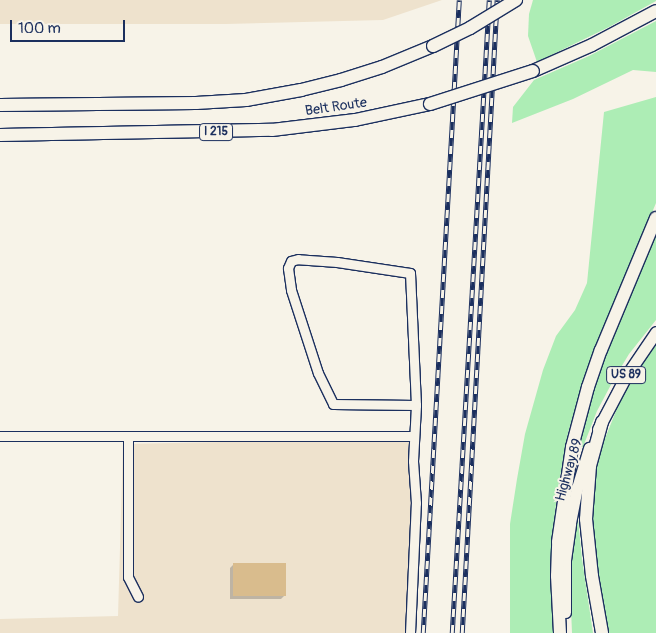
<!DOCTYPE html>
<html>
<head>
<meta charset="utf-8">
<style>
	body { margin:0 }
	#map { position:relative; width:656px; height:633px; overflow:hidden; background:#f7f3e8; font-family:Pangolin,sans-serif }
	div>[style] { position:absolute }
	.built>* { inset:0; background:#eee2cd }
	.green>* { inset:0; background:#adedb5 }
	.shadow>* { inset:0; background:#0003 }
	.building>* { inset:0; background:#d9bc8d; transform-origin:0 0 }
	.roads { filter:drop-shadow(1px 0 #1b2f5e) drop-shadow(-1px 0 #1b2f5e) drop-shadow(0 1px #1b2f5e) drop-shadow(0 -1px #1b2f5e) }
	.minor>* { height:9px; margin:-4.5px; padding:0 4.5px; transform-origin:4.5px; border-radius:4.5px; background:#f7f3e8 }
	.major>* { height:11px; margin:-5.5px; padding:0 5.5px; transform-origin:5.5px; border-radius:5.5px; background:#f7f3e8 }
	.highway>* { height:12px; margin:-6px; padding:0 6px; transform-origin:6px; border-radius:6px; background:#f7f3e8 }
	.rail>* { height:4.5px; margin-top:-2.25px; transform-origin:0; background:repeating-linear-gradient(90deg,#f7f3e8 0 8px,#1b2f5e 0 16px); box-sizing:border-box; border-block:1px solid #1b2f5e }
	.bridges { filter:drop-shadow(1px 0 #1b2f5e) drop-shadow(-1px 0 #1b2f5e) drop-shadow(0 1px #1b2f5e) drop-shadow(0 -1px #1b2f5e) }
	.highway-bridge>* { height:12px; margin:-6px; padding:0 6px; transform-origin:6px; border-radius:6px; background:#f7f3e8 }
	span { translate:-50% -50%; white-space:nowrap; text-align:center; line-height:1.15; -webkit-text-stroke:4px #f7f3e8; paint-order:stroke }
	.shield-label span { padding:1px 4px; background:#f7f3e8; border:1px solid; border-radius:4px; -webkit-text-stroke-width:0 }
	.shield-label { font-size:12px; color:#1b2f5e; font-weight:700 }
	.street-label { font-size:14px; color:#1b2f5e }
	.scale { position:absolute; left:10px; top:20px; width:115px; height:22px; box-sizing:border-box; border:2px solid #1b2f5e; border-top:0; padding-left:6px; font-size:15px; line-height:18px; white-space:nowrap; color:#1b2f5e; -webkit-text-stroke:4px #f7f3e8; paint-order:stroke }
</style>
</head>
<body>
<div id="map">
	<div class="built">
		<i style="clip-path:polygon(0 0,442px 0,383px 20px,226px 24px,0 24px)"></i>
		<i style="clip-path:polygon(419px 438px,418px 496px,410px 633px,0 633px,0 619px,118px 616px,123px 444px)"></i>
	</div>
	<div class="green">
		<i style="clip-path:polygon(533px 0,656px 0,656px 1px,609px 27px,537px 62px,528px 36px,529px 14px)"></i>
		<i style="clip-path:polygon(656px 21px,656px 72px,633px 70px,573px 99px,512px 123px,513px 107px,534px 80px,589px 56px)"></i>
		<i style="clip-path:polygon(656px 97px,656px 203px,588px 366px,568px 433px,558px 488px,553px 530px,554px 633px,510px 633px,510px 524px,517px 479px,525px 434px,543px 370px,556px 336px,575px 310px,587px 283px,604px 112px)"></i>
		<i style="clip-path:polygon(656px 231px,656px 320px,629px 354px,614px 379px,597px 411px,583px 447px,578px 446px,598px 373px)"></i>
		<i style="clip-path:polygon(656px 345px,656px 633px,607px 633px,594px 560px,591px 499px,598px 456px,620px 401px,640px 366px)"></i>
		<i style="clip-path:polygon(577px 509px,582px 559px,593px 633px,572px 633px,570px 585px,571px 550px)"></i>
	</div>
	<div class="shadow">
		<i style="clip-path:polygon(234px 564px,285px 595px,281px 599px,230px 599px,230px 568px)"></i>
	</div>
	<div class="building">
		<i style="left:233px;top:563px;width:53px;height:33px"></i>
	</div>
	<div class="roads">
		<div class="minor">
			<i style="left:0;top:436px;width:414px"></i>
			<i style="left:128px;top:436px;width:141px;rotate:90deg"></i>
			<i style="left:128px;top:577px;width:22px;rotate:63deg"></i>
			<i style="left:410px;top:633px;width:130px;rotate:-87.4deg"></i>
			<i style="left:416px;top:503px;width:42px;rotate:-94.1deg"></i>
			<i style="left:413px;top:461px;width:56px;rotate:-86.9deg"></i>
			<i style="left:416px;top:405px;width:132px;rotate:-92.6deg"></i>
			<i style="left:410px;top:273px;width:74px;rotate:-171.4deg"></i>
			<i style="left:337px;top:262px;width:39px;rotate:-176deg"></i>
			<i style="left:298px;top:259px;width:7px;rotate:164deg"></i>
			<i style="left:291px;top:261px;width:8px;rotate:113deg"></i>
			<i style="left:288px;top:268px;width:22px;rotate:82deg"></i>
			<i style="left:291px;top:290px;width:87px;rotate:72deg"></i>
			<i style="left:318px;top:373px;width:34px;rotate:64deg"></i>
			<i style="left:333px;top:404px;width:83px;rotate:0.7deg"></i>
		</div>
		<div class="major">
			<i style="left:598px;top:429px;width:60px;rotate:-62.2deg"></i>
			<i style="left:626px;top:376px;width:53px;rotate:-55.7deg"></i>
			<i style="left:565px;top:612px;width:52px;rotate:-90deg"></i>
			<i style="left:565px;top:560px;width:37px;rotate:-82deg"></i>
			<i style="left:570px;top:523px;width:36px;rotate:-79deg"></i>
			<i style="left:577px;top:488px;width:42px;rotate:-73.3deg"></i>
		</div>
		<div class="highway">
			<i style="left:533px;top:71px;width:64px;rotate:-23.8deg"></i>
			<i style="left:592px;top:45px;width:72px;rotate:-28deg"></i>
			<i style="left:0;top:105px;width:196px;rotate:-0.6deg"></i>
			<i style="left:196px;top:103px;width:50px;rotate:-3.4deg"></i>
			<i style="left:246px;top:100px;width:56px;rotate:-10.3deg"></i>
			<i style="left:301px;top:90px;width:41px;rotate:-14deg"></i>
			<i style="left:341px;top:80px;width:43px;rotate:-17.6deg"></i>
			<i style="left:382px;top:67px;width:55px;rotate:-22.4deg"></i>
			<i style="left:0;top:135px;width:272px;rotate:-1.1deg"></i>
			<i style="left:272px;top:130px;width:84px;rotate:-6.9deg"></i>
			<i style="left:355px;top:120px;width:77px;rotate:-12deg"></i>
			<i style="left:602px;top:422px;width:46px;rotate:105.3deg"></i>
			<i style="left:590px;top:466px;width:53px;rotate:94.3deg"></i>
			<i style="left:586px;top:519px;width:57px;rotate:84deg"></i>
			<i style="left:592px;top:576px;width:58px;rotate:80deg"></i>
			<i style="left:560px;top:633px;width:57px;rotate:-93deg"></i>
			<i style="left:557px;top:576px;width:34px;rotate:-88deg"></i>
			<i style="left:558px;top:542px;width:96px;rotate:-81.6deg"></i>
			<i style="left:572px;top:447px;width:62px;rotate:-75.1deg"></i>
			<i style="left:588px;top:387px;width:39px;rotate:-71deg"></i>
			<i style="left:601px;top:350px;width:143px;rotate:-67.4deg"></i>
		</div>
	</div>
	<div class="rail">
		<i style="left:423px;top:633px;width:634px;rotate:-86.74deg"></i>
		<i style="left:452px;top:633px;width:634px;rotate:-86.65deg"></i>
		<i style="left:462px;top:633px;width:634px;rotate:-86.84deg"></i>
	</div>
	<div class="bridges">
		<div class="highway-bridge">
			<i style="left:433px;top:46px;width:41px;rotate:-25.9deg"></i>
			<i style="left:470px;top:28px;width:54px;rotate:-31.3deg"></i>
			<i style="left:430px;top:104px;width:108px;rotate:-17.8deg"></i>
		</div>
	</div>
	<div class="shield-label">
		<span style="left:216px;top:132px">I 215</span>
		<span style="left:626px;top:375px">US 89</span>
	</div>
	<div class="street-label">
		<span style="left:336px;top:107px;rotate:-8deg">Belt Route</span>
		<span style="left:569px;top:470px;rotate:-74deg">Highway 89</span>
	</div>
	<div class="scale">100 m</div>
</div>
</body>
</html>
